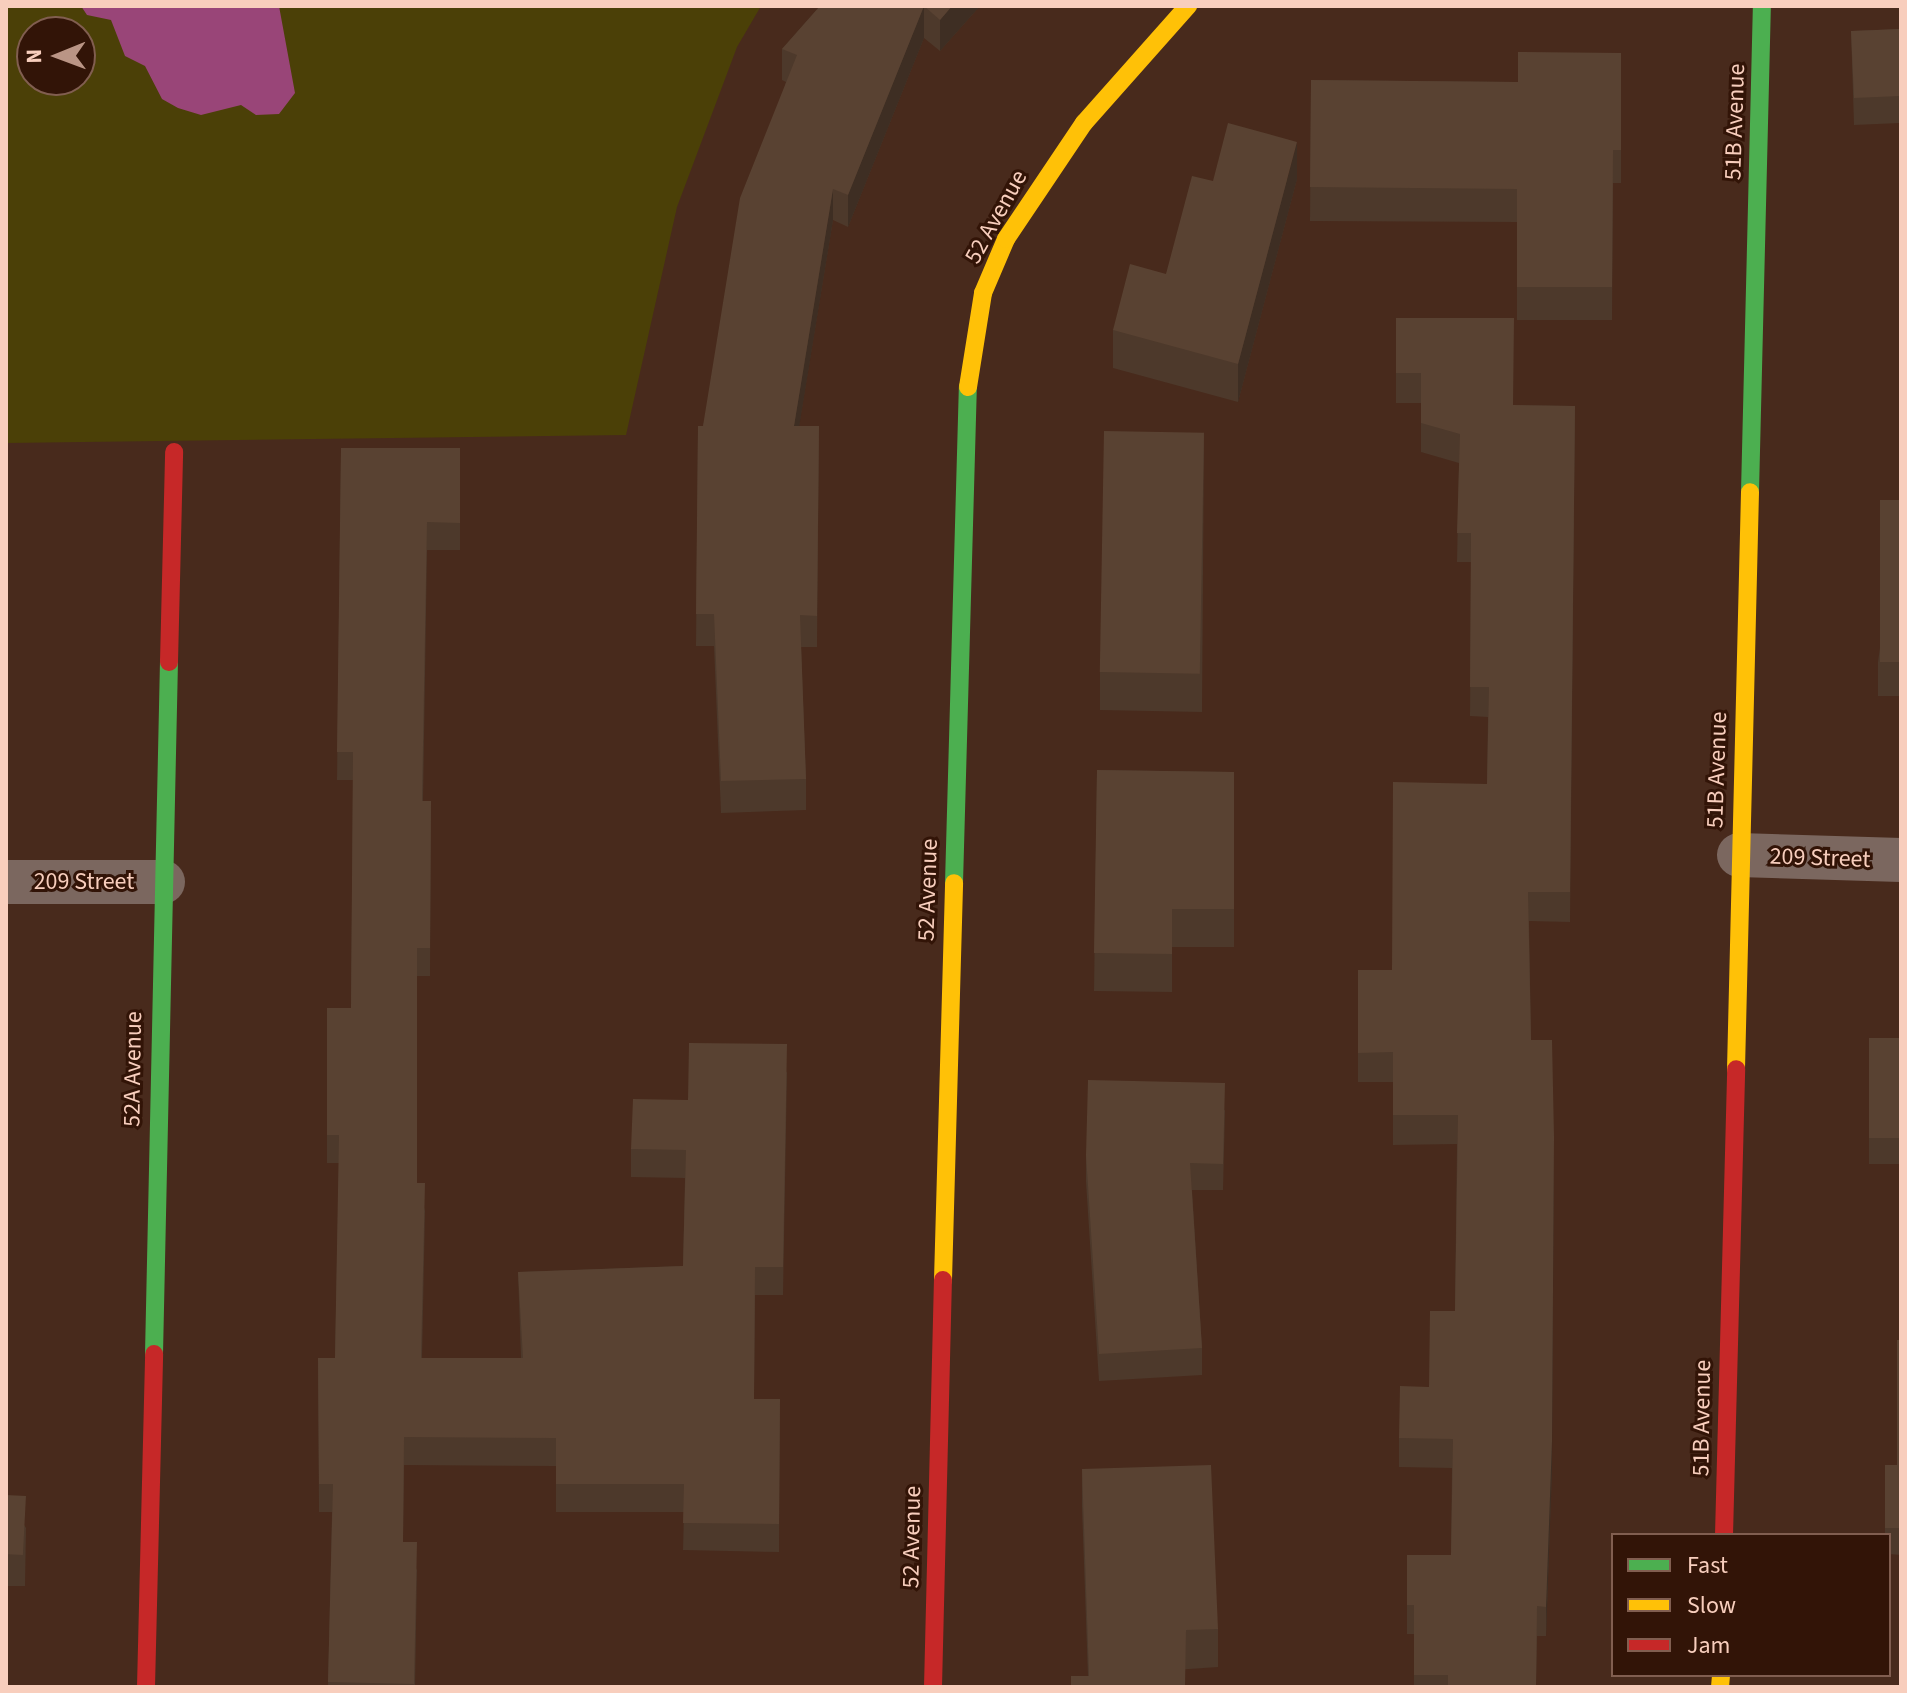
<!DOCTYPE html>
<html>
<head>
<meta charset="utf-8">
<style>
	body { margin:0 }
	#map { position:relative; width:1907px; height:1693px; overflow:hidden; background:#482a1c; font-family:"Source Sans 3",sans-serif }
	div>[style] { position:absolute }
	.green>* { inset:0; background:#4b4007 }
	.water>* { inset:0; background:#994578 }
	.street>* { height:44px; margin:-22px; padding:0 22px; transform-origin:22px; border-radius:22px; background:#7b675f }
	.fast>* { height:18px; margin:-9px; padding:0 9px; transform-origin:9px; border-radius:9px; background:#4caf50 }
	.slow>* { height:18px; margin:-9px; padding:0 9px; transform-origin:9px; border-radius:9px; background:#ffc107 }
	.jam>* { height:18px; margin:-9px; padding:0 9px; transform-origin:9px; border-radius:9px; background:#c62828 }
	.wall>* { inset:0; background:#4d392b; transform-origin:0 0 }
	.shaded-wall>* { inset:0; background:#3e2e23 }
	.building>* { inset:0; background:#594232; transform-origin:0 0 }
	span { translate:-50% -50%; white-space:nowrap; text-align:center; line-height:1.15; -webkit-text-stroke:6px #321407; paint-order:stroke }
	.street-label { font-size:24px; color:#f8cebd }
	.frame { position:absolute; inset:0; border:8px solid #f8cebd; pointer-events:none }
	.legend { position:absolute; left:1611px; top:1533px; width:280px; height:144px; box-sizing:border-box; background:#321407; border:2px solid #815e50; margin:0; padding:10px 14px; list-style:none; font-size:24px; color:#f8cebd }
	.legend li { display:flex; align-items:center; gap:16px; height:40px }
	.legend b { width:40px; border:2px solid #815e50 }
	.north { position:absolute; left:16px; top:16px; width:80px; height:80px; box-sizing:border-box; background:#321407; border:2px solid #815e50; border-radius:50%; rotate:269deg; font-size:22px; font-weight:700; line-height:32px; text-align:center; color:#f8cebd }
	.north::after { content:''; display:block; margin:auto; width:28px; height:36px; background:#ba9585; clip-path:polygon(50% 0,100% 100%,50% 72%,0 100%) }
</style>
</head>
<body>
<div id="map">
	<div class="green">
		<i style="clip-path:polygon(evenodd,6px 6px,761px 6px,737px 47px,677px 207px,626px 435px,6px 443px,6px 6px,32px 32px,80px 32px,80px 80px,32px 80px,32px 32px)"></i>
	</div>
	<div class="water">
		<i style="clip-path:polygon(81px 6px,279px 6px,295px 93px,279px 114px,256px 115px,241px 105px,201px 115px,178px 108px,162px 99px,145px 66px,125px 56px,111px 20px,87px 15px)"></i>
	</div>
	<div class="street">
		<i style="left:1739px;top:855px;width:162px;rotate:1.8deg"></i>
		<i style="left:6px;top:882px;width:157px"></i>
	</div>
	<div class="fast">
		<i style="left:1750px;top:492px;width:486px;rotate:-88.6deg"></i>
		<i style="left:954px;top:883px;width:496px;rotate:-88.4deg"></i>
		<i style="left:154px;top:1354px;width:692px;rotate:-88.76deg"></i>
	</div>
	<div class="slow">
		<i style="left:968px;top:387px;width:95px;rotate:-80.9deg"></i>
		<i style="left:983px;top:293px;width:59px;rotate:-66.9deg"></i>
		<i style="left:1006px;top:239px;width:140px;rotate:-56.1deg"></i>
		<i style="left:1084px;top:123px;width:157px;rotate:-48.4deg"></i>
		<i style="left:1736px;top:1069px;width:577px;rotate:-88.61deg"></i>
		<i style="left:943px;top:1280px;width:397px;rotate:-88.4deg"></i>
		<i style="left:1720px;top:1687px;width:12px;rotate:-85deg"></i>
	</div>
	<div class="jam">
		<i style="left:169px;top:662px;width:210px;rotate:-88.6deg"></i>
		<i style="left:1724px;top:1535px;width:466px;rotate:-88.5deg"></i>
		<i style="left:146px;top:1687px;width:333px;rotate:-88.6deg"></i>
		<i style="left:933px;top:1687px;width:407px;rotate:-88.6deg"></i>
	</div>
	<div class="wall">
		<i style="clip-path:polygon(820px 6px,980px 6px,940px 51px,924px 38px,848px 227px,833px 220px,799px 426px,819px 426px,817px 647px,801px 647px,806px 779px,806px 810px,721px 813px,714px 646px,696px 646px,698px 426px,703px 426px,786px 82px,782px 80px,782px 49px)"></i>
		<i style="clip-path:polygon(1901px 29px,1901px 138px,1900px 138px,1900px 123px,1854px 125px,1851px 31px)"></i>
		<i style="clip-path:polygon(1621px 53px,1621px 183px,1613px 183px,1612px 320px,1517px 320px,1517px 222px,1310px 221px,1311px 80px,1518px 82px)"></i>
		<i style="clip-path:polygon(1297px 179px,1238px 402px,1113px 368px,1113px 330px,1166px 274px,1213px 181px)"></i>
		<i style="clip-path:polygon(1396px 318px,1513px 405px,1575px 406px,1570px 922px,1529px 921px,1531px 1040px,1552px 1470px,1546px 1636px,1537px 1636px,1536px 1687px,1414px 1687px,1414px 1634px,1407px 1634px,1407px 1555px,1451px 1555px,1452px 1468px,1399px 1467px,1399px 1438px,1429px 1387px,1455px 1311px,1457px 1144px,1393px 1145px,1393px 1082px,1358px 1082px,1358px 970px,1392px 970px,1487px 784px,1488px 717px,1470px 716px,1471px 562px,1457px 562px,1459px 463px,1421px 452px,1421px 403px,1396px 403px)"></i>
		<i style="clip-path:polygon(1204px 432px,1202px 712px,1100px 710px,1100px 672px)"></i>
		<i style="clip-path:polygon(341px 448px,460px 448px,460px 550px,427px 550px,423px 801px,431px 801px,430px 976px,417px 976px,417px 1183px,425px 1211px,422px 1358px,521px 1358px,518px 1272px,683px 1266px,685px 1178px,631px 1177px,631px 1149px,688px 1100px,787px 1072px,783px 1295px,755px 1295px,754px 1399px,780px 1399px,779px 1552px,683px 1550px,684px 1512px,556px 1512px,556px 1466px,404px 1465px,403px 1542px,417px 1570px,415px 1687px,328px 1687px,332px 1512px,319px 1512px,318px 1358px,335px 1358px,339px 1163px,327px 1163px,327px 1008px,351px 1008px,353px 780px,337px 780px)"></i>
		<i style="clip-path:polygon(1901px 500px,1901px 696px,1878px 696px,1878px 662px)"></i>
		<i style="clip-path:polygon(1097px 770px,1234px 772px,1234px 947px,1172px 947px,1172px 992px,1094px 991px)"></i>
		<i style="left:1869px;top:1038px;width:32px;height:126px"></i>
		<i style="clip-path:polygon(1225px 1110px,1223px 1190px,1192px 1190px,1202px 1348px,1202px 1375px,1099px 1381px,1086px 1182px,1086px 1155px)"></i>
		<i style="clip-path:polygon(1901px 1340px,1901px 1555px,1889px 1554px,1889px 1535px,1885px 1535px,1885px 1465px,1897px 1465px)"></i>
		<i style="clip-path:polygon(1082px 1469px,1218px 1629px,1218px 1667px,1088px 1676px,1082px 1507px)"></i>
		<i style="clip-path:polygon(6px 1495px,26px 1528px,25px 1586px,6px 1586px)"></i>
	</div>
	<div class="shaded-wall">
		<i style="clip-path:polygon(924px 6px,924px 38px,848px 227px,848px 195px)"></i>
		<i style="clip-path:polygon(952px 6px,980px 6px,940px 51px,940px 20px)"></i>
		<i style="clip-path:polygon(1297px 142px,1297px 179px,1238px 402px,1238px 364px)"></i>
		<i style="clip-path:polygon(833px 189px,833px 220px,794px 458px,794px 426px)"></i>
		<i style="clip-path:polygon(1554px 1137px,1552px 1470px,1546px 1636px,1546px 1607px)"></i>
	</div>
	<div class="building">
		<i style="clip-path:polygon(820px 6px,952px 6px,940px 20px,924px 6px,848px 195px,833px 189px,794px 426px,819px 426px,817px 616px,800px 615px,806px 779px,721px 781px,714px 614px,696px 614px,698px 426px,703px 426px,740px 198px,797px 55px,782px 49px)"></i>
		<i style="clip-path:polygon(1901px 29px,1901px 112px,1900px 96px,1854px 98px,1851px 31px)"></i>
		<i style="clip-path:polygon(1518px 52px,1621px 53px,1621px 150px,1613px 150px,1612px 287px,1517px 287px,1517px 189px,1310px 187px,1311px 80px,1518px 82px)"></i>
		<i style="clip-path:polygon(1228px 123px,1297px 142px,1238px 364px,1113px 330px,1130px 264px,1166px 274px,1192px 176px,1213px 181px)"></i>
		<i style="clip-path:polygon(1396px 318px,1514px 318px,1513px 405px,1575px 406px,1570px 892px,1528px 892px,1531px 1040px,1552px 1040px,1554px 1137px,1552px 1441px,1546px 1607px,1537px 1606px,1536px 1687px,1448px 1687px,1448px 1675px,1414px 1675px,1414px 1605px,1407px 1605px,1407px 1555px,1451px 1555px,1453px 1439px,1399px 1438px,1400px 1386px,1429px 1387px,1430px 1311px,1455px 1311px,1458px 1115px,1393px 1115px,1393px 1052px,1358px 1053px,1358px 970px,1392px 970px,1393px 782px,1487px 784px,1489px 687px,1470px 687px,1471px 533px,1457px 533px,1460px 434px,1421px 423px,1421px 373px,1396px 373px)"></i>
		<i style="left:1104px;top:431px;width:100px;height:241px;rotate:1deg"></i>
		<i style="clip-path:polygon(341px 448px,460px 448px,460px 523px,427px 522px,422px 801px,431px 801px,430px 948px,417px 948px,417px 1183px,425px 1183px,421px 1358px,523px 1358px,518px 1272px,683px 1266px,686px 1150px,631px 1149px,633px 1099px,688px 1100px,689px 1043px,787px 1044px,783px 1267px,755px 1267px,754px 1399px,780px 1399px,779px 1524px,683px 1523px,684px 1484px,556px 1484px,556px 1438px,404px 1437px,403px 1542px,417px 1542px,414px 1684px,328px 1682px,333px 1484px,319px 1484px,318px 1358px,335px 1358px,339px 1135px,327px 1135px,327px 1008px,351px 1008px,353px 752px,337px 752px)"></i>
		<i style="clip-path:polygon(6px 450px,7px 450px,6px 561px)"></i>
		<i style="left:1880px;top:500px;width:21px;height:162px"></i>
		<i style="clip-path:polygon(1097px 770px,1234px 772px,1234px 909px,1172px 909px,1172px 954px,1094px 953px)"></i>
		<i style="left:1869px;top:1038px;width:32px;height:100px"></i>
		<i style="clip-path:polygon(1088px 1080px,1225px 1083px,1223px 1164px,1190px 1163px,1202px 1348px,1099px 1354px,1086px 1155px)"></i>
		<i style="clip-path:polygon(1897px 1340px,1901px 1340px,1901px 1528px,1885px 1528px,1885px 1465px,1897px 1465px)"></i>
		<i style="clip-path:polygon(1211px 1465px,1218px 1629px,1186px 1630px,1185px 1687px,1071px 1687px,1071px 1676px,1089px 1676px,1082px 1469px)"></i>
		<i style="left:6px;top:1495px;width:20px;height:59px;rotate:3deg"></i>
	</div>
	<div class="street-label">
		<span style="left:1735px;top:122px;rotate:-88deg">51B Avenue</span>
		<span style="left:996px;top:217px;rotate:-61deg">52 Avenue</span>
		<span style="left:1717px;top:770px;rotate:-88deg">51B Avenue</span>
		<span style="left:1820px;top:858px;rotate:2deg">209 Street</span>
		<span style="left:84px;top:882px">209 Street</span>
		<span style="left:928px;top:890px;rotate:-88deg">52 Avenue</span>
		<span style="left:133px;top:1069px;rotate:-89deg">52A Avenue</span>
		<span style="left:1702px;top:1418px;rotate:-89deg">51B Avenue</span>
		<span style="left:912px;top:1537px;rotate:-89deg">52 Avenue</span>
	</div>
	<div class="frame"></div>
	<ul class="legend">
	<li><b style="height:10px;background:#4caf50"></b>Fast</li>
	<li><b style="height:10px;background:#ffc107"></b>Slow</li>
	<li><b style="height:10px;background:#c62828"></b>Jam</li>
	</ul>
	<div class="north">N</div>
</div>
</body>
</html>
